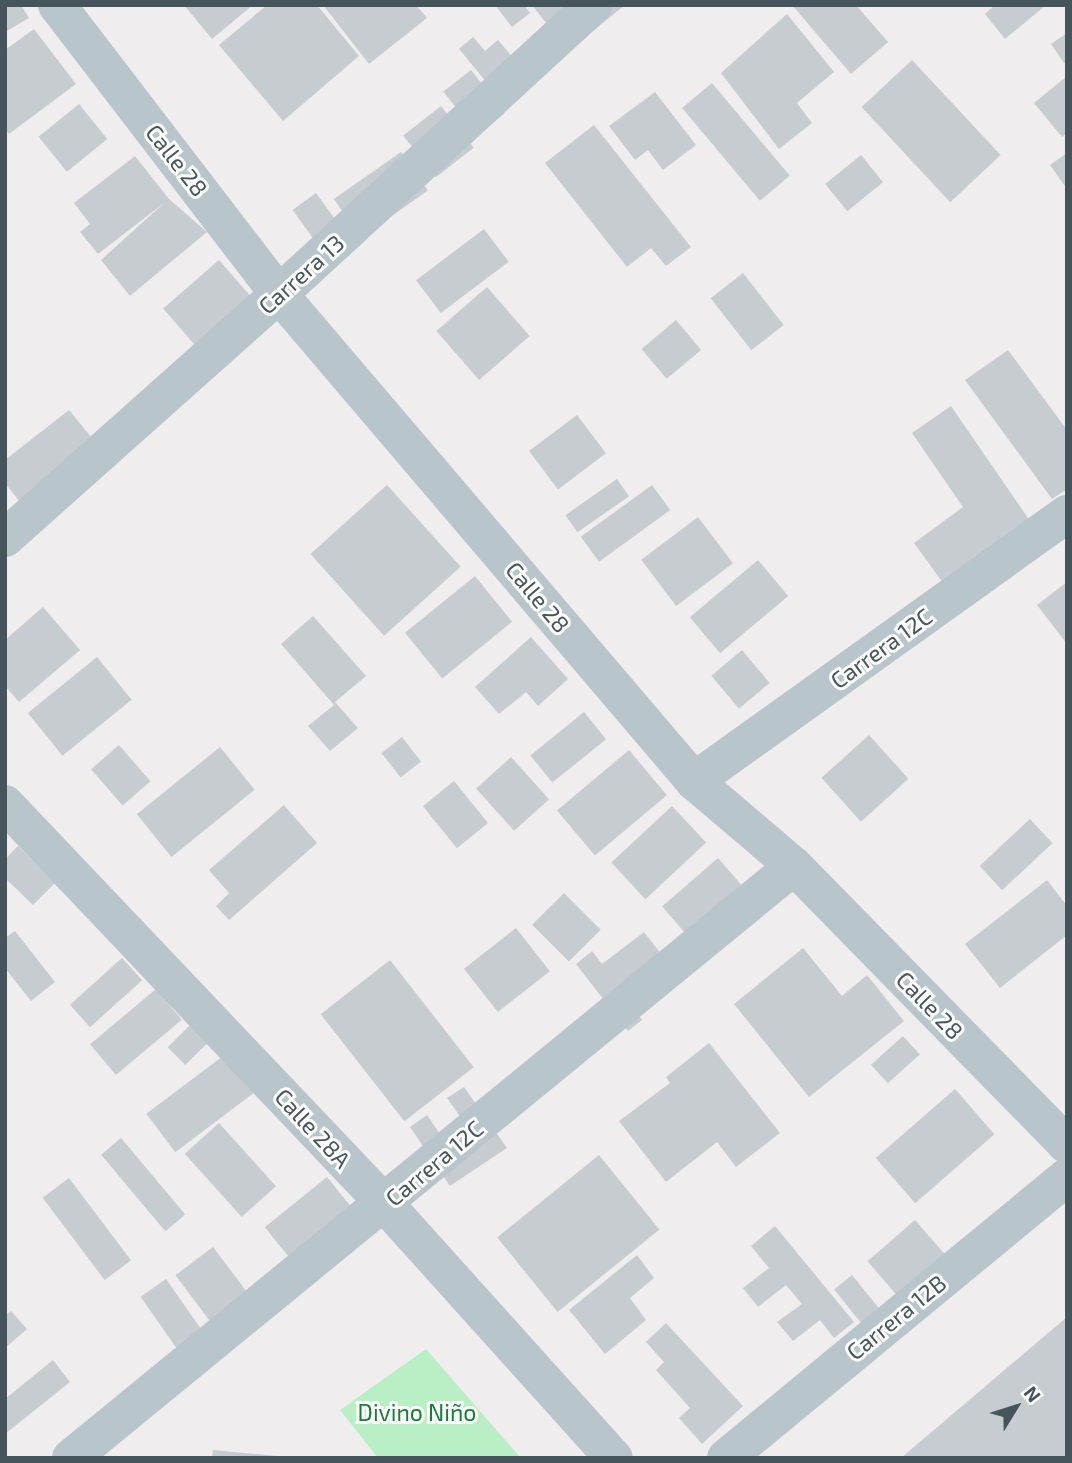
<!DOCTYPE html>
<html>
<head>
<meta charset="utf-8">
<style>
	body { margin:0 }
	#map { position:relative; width:1072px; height:1463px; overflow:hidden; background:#f0edee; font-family:"Exo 2",sans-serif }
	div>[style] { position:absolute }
	.green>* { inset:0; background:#baefc5 }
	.building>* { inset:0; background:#c7ccd0; transform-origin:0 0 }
	.minor>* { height:38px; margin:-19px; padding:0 19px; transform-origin:19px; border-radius:19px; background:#b8c5cb }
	span { translate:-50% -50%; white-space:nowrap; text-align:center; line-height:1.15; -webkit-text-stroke:6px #fff; paint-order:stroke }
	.street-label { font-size:23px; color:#45555b }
	.park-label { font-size:23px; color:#157d36 }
	.frame { position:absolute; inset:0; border:7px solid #45555b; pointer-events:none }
	.north { position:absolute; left:981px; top:1372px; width:70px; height:70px; -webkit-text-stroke:5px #fff; paint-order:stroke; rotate:52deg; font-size:19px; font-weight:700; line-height:28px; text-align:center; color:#45555b }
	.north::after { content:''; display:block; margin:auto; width:24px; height:32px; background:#45555b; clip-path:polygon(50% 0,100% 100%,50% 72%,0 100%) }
</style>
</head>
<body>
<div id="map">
	<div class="green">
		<i style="clip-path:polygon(426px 1349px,521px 1458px,378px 1458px,340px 1410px)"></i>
	</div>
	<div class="building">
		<i style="clip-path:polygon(5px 5px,21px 5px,29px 18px,5px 32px)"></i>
		<i style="clip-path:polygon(184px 5px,253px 5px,212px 39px)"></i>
		<i style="clip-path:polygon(267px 5px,317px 5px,359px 56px,283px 121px,219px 45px)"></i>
		<i style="clip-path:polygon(323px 5px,416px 5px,427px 18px,369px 64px)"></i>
		<i style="clip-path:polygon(495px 5px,524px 5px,530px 13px,512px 27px)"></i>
		<i style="clip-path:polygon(532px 5px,625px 5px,568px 51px)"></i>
		<i style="clip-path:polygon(792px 5px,856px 5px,888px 42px,851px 74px)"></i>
		<i style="clip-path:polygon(995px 5px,1046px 5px,1005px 39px,985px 14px)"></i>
		<i style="clip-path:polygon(787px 14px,834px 72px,797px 103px,812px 123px,779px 149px,721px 73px)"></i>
		<i style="clip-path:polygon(34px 29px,76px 84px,9px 134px,5px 129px,5px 50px)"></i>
		<i style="clip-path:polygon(1067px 33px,1067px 61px,1064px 63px,1051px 44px)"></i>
		<i style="clip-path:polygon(473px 37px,485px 51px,498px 40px,524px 71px,498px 96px,459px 49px)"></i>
		<i style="left:912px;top:60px;width:130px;height:69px;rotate:47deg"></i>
		<i style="left:471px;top:70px;width:55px;height:35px;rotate:52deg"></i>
		<i style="clip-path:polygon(1067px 76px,1067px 133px,1062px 137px,1034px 103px)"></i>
		<i style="left:712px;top:83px;width:121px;height:39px;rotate:50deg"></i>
		<i style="clip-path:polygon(655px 92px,696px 145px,663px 170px,648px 150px,635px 160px,609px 126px)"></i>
		<i style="left:79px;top:104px;width:45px;height:52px;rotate:51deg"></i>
		<i style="left:441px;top:106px;width:53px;height:48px;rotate:52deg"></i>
		<i style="clip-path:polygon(594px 125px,691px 247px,666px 266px,651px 248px,627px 267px,545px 163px)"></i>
		<i style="left:401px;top:152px;width:47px;height:82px;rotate:55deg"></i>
		<i style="clip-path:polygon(1067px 153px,1067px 189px,1050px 165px)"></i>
		<i style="left:861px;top:155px;width:35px;height:46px;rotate:51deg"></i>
		<i style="clip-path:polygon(135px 156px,169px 199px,207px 232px,130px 296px,101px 260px,164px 203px,98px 254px,80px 232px,90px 224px,74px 203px)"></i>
		<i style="left:316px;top:193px;width:63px;height:29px;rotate:54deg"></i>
		<i style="left:484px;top:229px;width:41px;height:85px;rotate:53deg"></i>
		<i style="left:219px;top:260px;width:52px;height:74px;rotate:49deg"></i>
		<i style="left:743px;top:273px;width:66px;height:41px;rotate:52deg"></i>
		<i style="left:487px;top:287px;width:65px;height:67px;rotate:49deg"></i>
		<i style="left:676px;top:320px;width:39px;height:45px;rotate:50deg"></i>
		<i style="clip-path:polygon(1008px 350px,1067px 430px,1067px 489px,1052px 499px,965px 380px)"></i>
		<i style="clip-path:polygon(951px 406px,1030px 521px,959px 605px,914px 543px,963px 507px,912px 433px)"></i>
		<i style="clip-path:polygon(69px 410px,101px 449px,38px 525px,5px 483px,5px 460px)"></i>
		<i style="left:577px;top:415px;width:48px;height:60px;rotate:53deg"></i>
		<i style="left:617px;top:479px;width:21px;height:63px;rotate:55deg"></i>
		<i style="left:387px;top:485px;width:110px;height:103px;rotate:48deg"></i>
		<i style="left:652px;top:485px;width:31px;height:88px;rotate:54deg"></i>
		<i style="left:698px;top:517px;width:58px;height:71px;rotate:53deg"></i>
		<i style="left:758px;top:560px;width:47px;height:89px;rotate:50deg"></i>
		<i style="left:475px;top:576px;width:59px;height:90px;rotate:51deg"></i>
		<i style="clip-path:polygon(1067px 582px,1067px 644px,1037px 605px)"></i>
		<i style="clip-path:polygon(43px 607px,80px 650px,19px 702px,5px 686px,5px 640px)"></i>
		<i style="clip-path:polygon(313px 616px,366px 676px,335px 702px,358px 728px,330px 751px,308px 726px,334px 705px,281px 644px)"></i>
		<i style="clip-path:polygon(531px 637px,568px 679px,538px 706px,526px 692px,499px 714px,475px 687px)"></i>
		<i style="left:742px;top:650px;width:43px;height:40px;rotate:50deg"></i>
		<i style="left:97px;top:657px;width:55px;height:89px;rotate:51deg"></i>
		<i style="left:584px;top:712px;width:35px;height:69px;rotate:51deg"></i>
		<i style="left:869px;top:735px;width:59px;height:64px;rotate:48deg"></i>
		<i style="left:402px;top:737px;width:31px;height:26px;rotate:52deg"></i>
		<i style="left:119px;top:745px;width:48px;height:37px;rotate:49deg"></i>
		<i style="left:220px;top:747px;width:55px;height:107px;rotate:51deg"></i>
		<i style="left:629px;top:750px;width:59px;height:94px;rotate:50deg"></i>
		<i style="left:511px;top:757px;width:57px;height:47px;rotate:48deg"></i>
		<i style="left:454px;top:781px;width:54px;height:40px;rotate:51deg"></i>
		<i style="clip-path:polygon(284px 805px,317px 843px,229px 920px,216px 906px,229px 893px,209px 870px)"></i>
		<i style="left:672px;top:806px;width:50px;height:83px;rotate:47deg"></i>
		<i style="left:1030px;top:819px;width:33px;height:69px;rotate:47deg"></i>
		<i style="clip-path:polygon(18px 846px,55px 883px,33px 905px,5px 878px,5px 859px)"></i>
		<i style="left:718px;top:858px;width:48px;height:74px;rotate:49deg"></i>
		<i style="clip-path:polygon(1047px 880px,1067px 906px,1067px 935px,1000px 988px,965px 944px)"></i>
		<i style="left:564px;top:893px;width:52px;height:45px;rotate:45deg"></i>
		<i style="left:516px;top:928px;width:55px;height:66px;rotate:52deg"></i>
		<i style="clip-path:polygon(15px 931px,55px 982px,31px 1001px,5px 968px,5px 938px)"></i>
		<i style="clip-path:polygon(644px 932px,676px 973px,632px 1007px,642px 1020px,628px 1031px,576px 964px,592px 951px,602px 964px)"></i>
		<i style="clip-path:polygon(803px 948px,842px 996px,867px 975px,904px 1021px,809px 1097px,734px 1004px)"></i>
		<i style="left:122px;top:958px;width:30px;height:70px;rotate:48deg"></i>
		<i style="left:390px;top:960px;width:136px;height:88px;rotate:52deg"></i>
		<i style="left:156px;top:989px;width:40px;height:86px;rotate:50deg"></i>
		<i style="left:201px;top:1014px;width:25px;height:47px;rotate:45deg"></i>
		<i style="left:903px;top:1036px;width:25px;height:43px;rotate:48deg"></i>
		<i style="clip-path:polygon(709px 1043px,780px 1133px,736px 1167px,717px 1142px,666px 1182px,619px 1121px,670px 1083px,666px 1077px)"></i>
		<i style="left:231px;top:1050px;width:48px;height:106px;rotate:53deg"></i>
		<i style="clip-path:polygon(464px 1087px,507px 1148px,450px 1186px,410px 1127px,427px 1115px,442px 1137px,464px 1122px,447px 1098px)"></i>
		<i style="left:955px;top:1089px;width:60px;height:105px;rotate:49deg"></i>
		<i style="left:219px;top:1123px;width:85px;height:46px;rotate:48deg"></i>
		<i style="left:121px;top:1138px;width:100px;height:26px;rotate:50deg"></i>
		<i style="left:599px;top:1155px;width:96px;height:131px;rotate:51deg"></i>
		<i style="left:327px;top:1177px;width:63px;height:80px;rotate:51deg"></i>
		<i style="left:69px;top:1178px;width:103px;height:33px;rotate:53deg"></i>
		<i style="left:915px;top:1220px;width:67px;height:63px;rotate:49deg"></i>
		<i style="clip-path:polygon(775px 1226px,854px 1322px,834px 1338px,820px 1320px,793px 1341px,777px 1322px,802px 1304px,786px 1285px,758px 1307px,743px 1288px,769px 1268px,751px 1246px)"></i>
		<i style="left:213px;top:1247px;width:66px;height:47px;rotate:53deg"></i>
		<i style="clip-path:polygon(637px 1255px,654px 1278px,630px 1298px,646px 1320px,605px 1354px,569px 1310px)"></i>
		<i style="left:852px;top:1275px;width:63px;height:23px;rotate:51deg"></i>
		<i style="left:166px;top:1279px;width:71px;height:31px;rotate:55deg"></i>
		<i style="clip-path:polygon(11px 1311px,27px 1329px,5px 1348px,5px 1316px)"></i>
		<i style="clip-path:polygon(1067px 1317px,1067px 1458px,901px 1458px)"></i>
		<i style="clip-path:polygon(666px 1323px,743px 1406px,702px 1444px,679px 1418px,690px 1408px,656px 1370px,664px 1362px,646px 1342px)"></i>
		<i style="clip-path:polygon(53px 1360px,70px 1382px,5px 1434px,5px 1399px)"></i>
		<i style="clip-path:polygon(213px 1450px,278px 1456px,278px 1458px,212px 1458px)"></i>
	</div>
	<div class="minor">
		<i style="left:57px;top:5px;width:364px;rotate:52.5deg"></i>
		<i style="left:279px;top:294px;width:640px;rotate:49.56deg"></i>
		<i style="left:694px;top:781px;width:131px;rotate:40.4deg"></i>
		<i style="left:794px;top:866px;width:390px;rotate:45.6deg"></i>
		<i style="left:5px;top:538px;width:367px;rotate:-41.7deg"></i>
		<i style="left:279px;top:294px;width:427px;rotate:-42.6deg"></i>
		<i style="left:694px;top:781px;width:459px;rotate:-35.6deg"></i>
		<i style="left:5px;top:804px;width:552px;rotate:46.47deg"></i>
		<i style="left:385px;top:1204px;width:342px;rotate:48deg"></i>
		<i style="left:71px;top:1458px;width:934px;rotate:-39.31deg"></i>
		<i style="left:726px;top:1458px;width:442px;rotate:-39.5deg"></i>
	</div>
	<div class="street-label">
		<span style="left:177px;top:160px;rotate:52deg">Calle 28</span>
		<span style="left:301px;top:274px;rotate:-42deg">Carrera 13</span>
		<span style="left:538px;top:597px;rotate:50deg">Calle 28</span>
		<span style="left:881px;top:648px;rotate:-36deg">Carrera 12C</span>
		<span style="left:930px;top:1005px;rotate:46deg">Calle 28</span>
		<span style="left:313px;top:1128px;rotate:47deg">Calle 28A</span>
		<span style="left:434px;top:1163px;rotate:-40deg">Carrera 12C</span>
		<span style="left:896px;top:1317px;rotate:-39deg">Carrera 12B</span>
	</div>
	<div class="park-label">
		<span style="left:417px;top:1412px">Divino Niño</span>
	</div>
	<div class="frame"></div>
	<div class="north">N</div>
</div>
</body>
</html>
